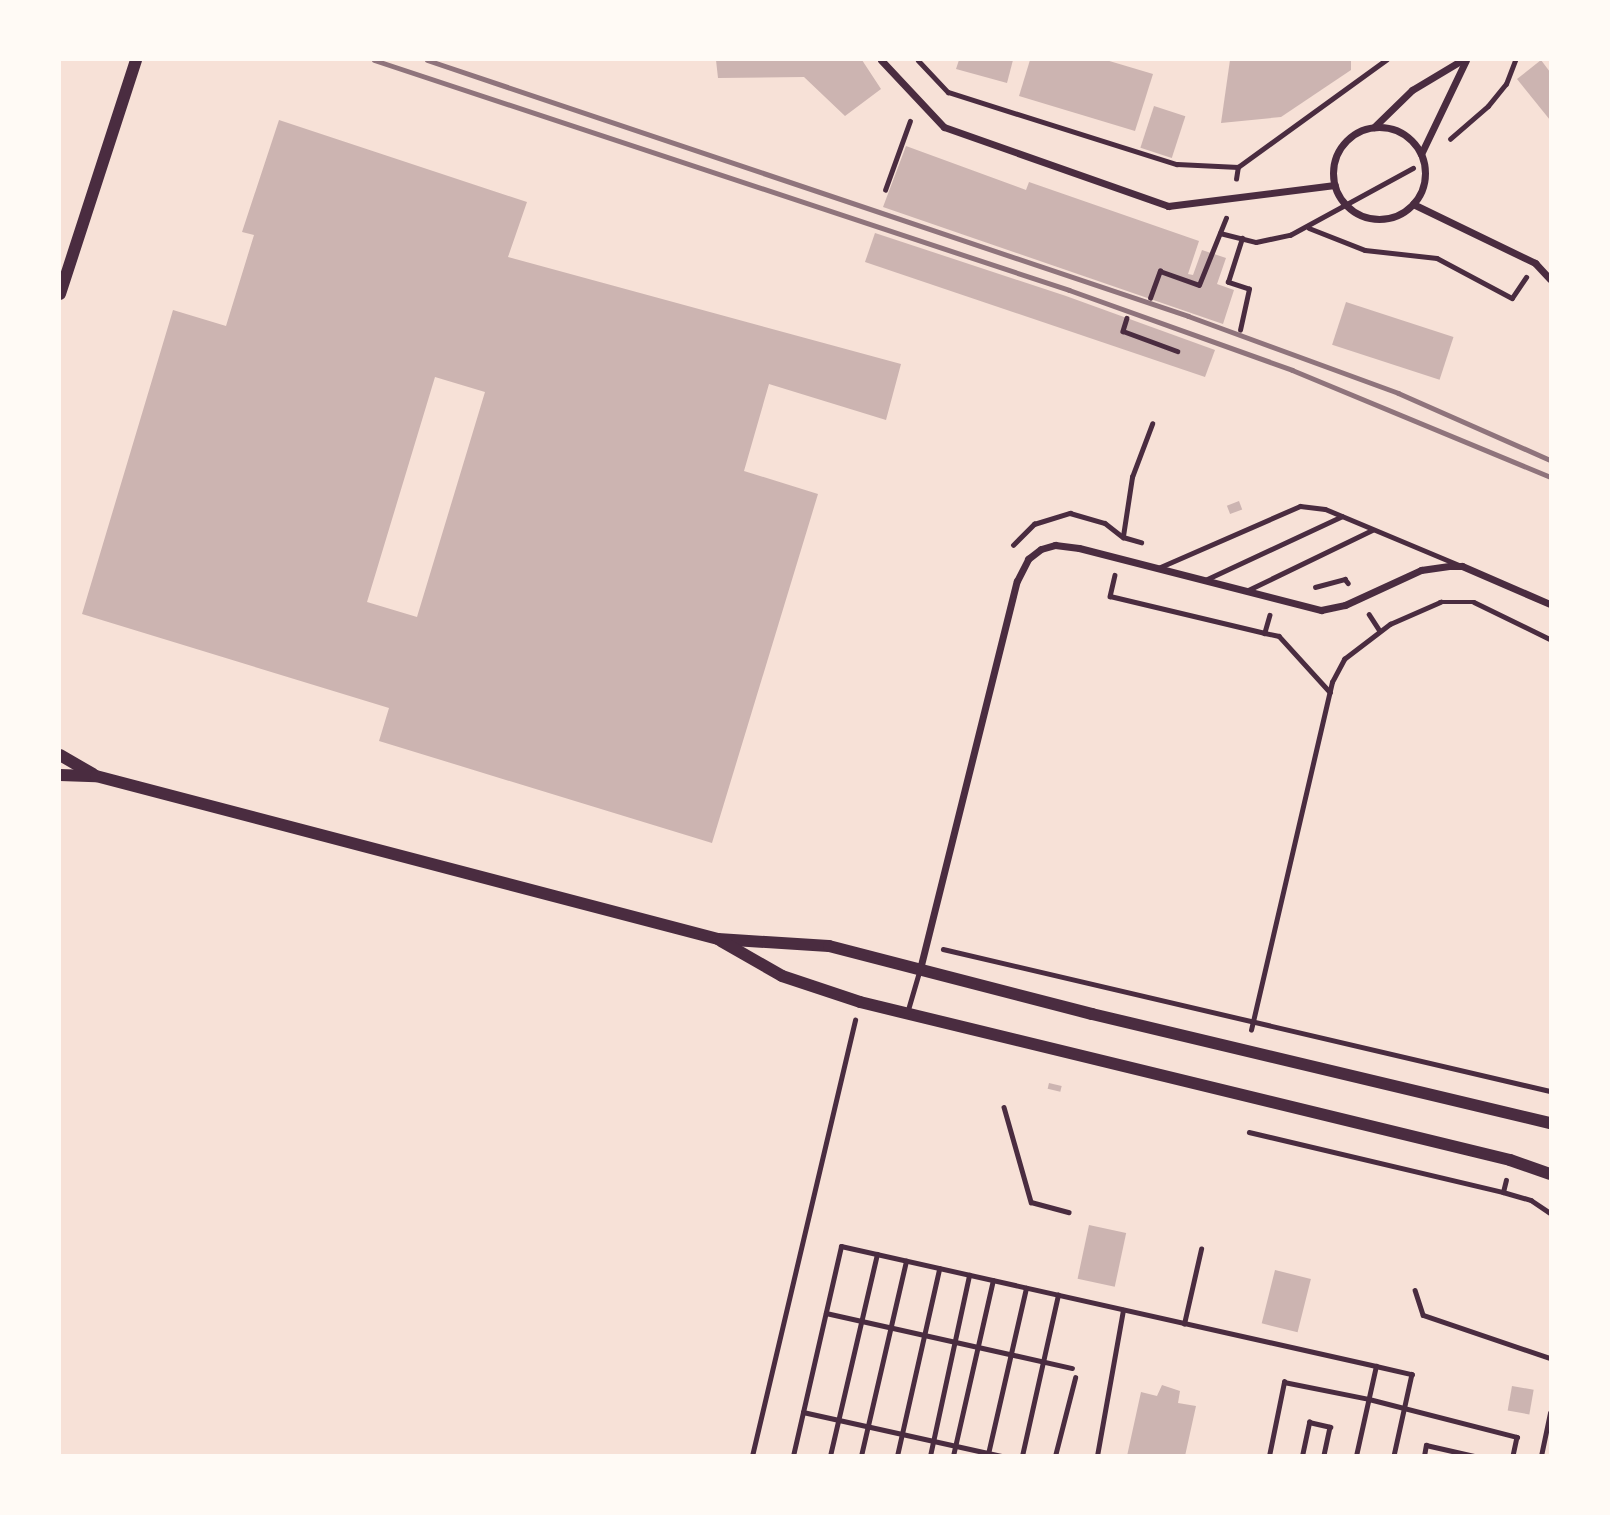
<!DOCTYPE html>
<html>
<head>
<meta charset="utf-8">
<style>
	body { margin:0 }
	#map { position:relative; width:1610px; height:1515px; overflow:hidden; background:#f7e1d7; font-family:Inter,sans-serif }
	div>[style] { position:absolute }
	.building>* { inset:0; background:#ccb4b1; transform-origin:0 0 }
	.path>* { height:4.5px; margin:-2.25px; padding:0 2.25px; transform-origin:2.25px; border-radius:2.25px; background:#4a2c40 }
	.service>* { height:5px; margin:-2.5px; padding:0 2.5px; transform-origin:2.5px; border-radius:2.5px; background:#4a2c40 }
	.minor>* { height:7px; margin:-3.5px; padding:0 3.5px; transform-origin:3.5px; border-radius:3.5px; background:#4a2c40 }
	.minor>.ring { margin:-3.5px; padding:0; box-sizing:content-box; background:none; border:7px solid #4a2c40; border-radius:50% }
	.tertiary>* { height:12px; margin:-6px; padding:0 6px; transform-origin:6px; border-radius:6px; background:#4a2c40 }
	.rail>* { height:5px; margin:-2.5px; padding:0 2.5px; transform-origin:2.5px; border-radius:2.5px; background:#8f747c }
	span { translate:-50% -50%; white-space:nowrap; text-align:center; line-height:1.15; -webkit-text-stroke:7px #fffaf5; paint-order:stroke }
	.frame { position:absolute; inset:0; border:61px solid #fffaf5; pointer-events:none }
</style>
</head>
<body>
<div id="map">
	<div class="building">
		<i style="clip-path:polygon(716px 60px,862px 60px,881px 89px,845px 116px,804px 77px,718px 78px)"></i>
		<i style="clip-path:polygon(959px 60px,1013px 60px,1007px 83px,956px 69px)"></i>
		<i style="clip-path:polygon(1030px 60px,1106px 60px,1153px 74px,1135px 131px,1019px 96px)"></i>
		<i style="clip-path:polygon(1230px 60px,1351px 60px,1351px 70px,1281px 117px,1221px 123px)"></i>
		<i style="clip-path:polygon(1541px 60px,1550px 72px,1550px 120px,1517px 79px)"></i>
		<i style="left:1154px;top:106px;width:33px;height:44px;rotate:18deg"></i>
		<i style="clip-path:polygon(evenodd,279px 120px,527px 202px,508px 257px,901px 364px,886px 420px,769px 384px,744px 471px,818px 494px,712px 843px,379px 741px,389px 708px,82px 614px,173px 310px,226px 326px,254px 235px,242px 232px,279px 120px,435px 377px,485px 392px,417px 617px,367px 602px,435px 377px)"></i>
		<i style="clip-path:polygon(906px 146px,1026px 190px,1029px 182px,1199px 241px,1188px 274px,1193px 275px,1202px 250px,1226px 258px,1217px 284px,1234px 290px,1223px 324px,883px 207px)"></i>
		<i style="clip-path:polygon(875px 233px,1066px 296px,1215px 350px,1205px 377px,865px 262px)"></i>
		<i style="left:1346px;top:302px;width:113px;height:45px;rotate:18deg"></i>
		<i style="left:1239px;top:501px;width:9px;height:13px;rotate:69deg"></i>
		<i style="left:1049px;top:1083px;width:13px;height:6px;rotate:13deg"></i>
		<i style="left:1089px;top:1225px;width:38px;height:55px;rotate:12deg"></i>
		<i style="left:1275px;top:1270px;width:37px;height:55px;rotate:14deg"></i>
		<i style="clip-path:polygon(1162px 1385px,1180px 1391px,1178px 1403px,1196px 1406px,1185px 1456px,1127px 1456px,1141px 1392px,1157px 1396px)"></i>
		<i style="left:1512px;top:1386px;width:22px;height:25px;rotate:10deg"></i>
	</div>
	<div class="path">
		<i style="left:918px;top:60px;width:44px;rotate:46.8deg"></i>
		<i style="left:948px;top:92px;width:240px;rotate:17.5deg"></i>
		<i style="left:1177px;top:164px;width:61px;rotate:2.8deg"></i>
		<i style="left:1450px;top:139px;width:50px;rotate:-41deg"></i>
		<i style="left:1488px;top:106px;width:28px;rotate:-51deg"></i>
		<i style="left:1506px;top:84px;width:26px;rotate:-69deg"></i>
		<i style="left:1236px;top:179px;width:12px;rotate:-81deg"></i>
		<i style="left:1238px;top:167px;width:183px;rotate:-35.9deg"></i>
		<i style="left:885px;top:190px;width:73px;rotate:-70.1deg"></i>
		<i style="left:1309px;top:228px;width:60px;rotate:21.4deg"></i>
		<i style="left:1365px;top:250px;width:72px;rotate:6.3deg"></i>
		<i style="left:1437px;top:258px;width:85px;rotate:28.1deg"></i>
		<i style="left:1512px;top:298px;width:25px;rotate:-56deg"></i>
		<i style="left:1220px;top:233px;width:37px;rotate:14deg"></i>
		<i style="left:1256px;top:242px;width:35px;rotate:-12deg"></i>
		<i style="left:1290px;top:235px;width:140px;rotate:-28.6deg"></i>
		<i style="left:1150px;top:298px;width:29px;rotate:-70deg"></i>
		<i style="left:1160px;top:271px;width:41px;rotate:19.7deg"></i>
		<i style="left:1199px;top:285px;width:72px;rotate:-68.1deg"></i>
		<i style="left:1127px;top:318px;width:14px;rotate:107deg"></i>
		<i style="left:1123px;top:331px;width:58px;rotate:20.3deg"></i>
		<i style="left:1240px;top:330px;width:42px;rotate:-77.6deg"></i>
		<i style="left:1249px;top:289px;width:22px;rotate:-162deg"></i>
		<i style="left:1228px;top:282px;width:46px;rotate:-72.3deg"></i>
		<i style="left:1123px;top:536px;width:60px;rotate:-81.3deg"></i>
		<i style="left:1132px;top:477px;width:57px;rotate:-69.3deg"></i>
		<i style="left:1013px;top:545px;width:30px;rotate:-45deg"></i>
		<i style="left:1034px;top:524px;width:38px;rotate:-17deg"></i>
		<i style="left:1070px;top:513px;width:36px;rotate:16deg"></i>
		<i style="left:1105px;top:523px;width:23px;rotate:38deg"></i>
		<i style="left:1123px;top:537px;width:19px;rotate:16deg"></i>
		<i style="left:1115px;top:575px;width:22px;rotate:103deg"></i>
		<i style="left:1110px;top:596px;width:159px;rotate:13.4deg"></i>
		<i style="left:1315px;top:587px;width:31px;rotate:-15deg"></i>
		<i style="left:1345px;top:579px;width:5px;rotate:53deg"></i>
		<i style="left:1369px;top:614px;width:20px;rotate:57deg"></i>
		<i style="left:1270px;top:615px;width:19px;rotate:106deg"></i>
		<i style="left:1265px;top:633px;width:14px;rotate:12deg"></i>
		<i style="left:1279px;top:636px;width:76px;rotate:47.7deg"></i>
		<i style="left:943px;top:949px;width:623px;rotate:13.17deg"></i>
		<i style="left:1251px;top:1030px;width:357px;rotate:-76.9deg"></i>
		<i style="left:1332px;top:682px;width:26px;rotate:-62deg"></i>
		<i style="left:1344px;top:659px;width:58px;rotate:-37.3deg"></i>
		<i style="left:1390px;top:624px;width:55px;rotate:-23.7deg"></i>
		<i style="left:1440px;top:602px;width:34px"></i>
		<i style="left:1474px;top:602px;width:85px;rotate:26deg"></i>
		<i style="left:1004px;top:1107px;width:99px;rotate:74.1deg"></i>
		<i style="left:1031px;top:1202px;width:39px;rotate:15deg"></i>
		<i style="left:1249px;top:1132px;width:261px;rotate:13.3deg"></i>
		<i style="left:1503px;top:1192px;width:12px;rotate:-76deg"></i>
		<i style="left:1503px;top:1192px;width:29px;rotate:16deg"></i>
		<i style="left:1531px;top:1200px;width:23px;rotate:34deg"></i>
		<i style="left:1415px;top:1290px;width:26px;rotate:72deg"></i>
		<i style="left:1423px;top:1315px;width:134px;rotate:18.7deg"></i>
		<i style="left:826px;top:1313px;width:252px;rotate:12.6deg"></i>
		<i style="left:1184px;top:1324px;width:77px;rotate:-77.2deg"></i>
		<i style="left:803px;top:1412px;width:204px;rotate:12.5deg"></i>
		<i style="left:988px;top:1454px;width:170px;rotate:-77.1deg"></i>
		<i style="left:752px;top:1456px;width:448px;rotate:-76.7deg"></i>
		<i style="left:793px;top:1456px;width:215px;rotate:-77.1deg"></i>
		<i style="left:841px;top:1246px;width:548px;rotate:12.64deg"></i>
		<i style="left:830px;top:1456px;width:207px;rotate:-76.9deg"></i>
		<i style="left:861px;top:1456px;width:200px;rotate:-77deg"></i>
		<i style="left:897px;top:1456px;width:192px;rotate:-77.3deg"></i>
		<i style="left:930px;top:1456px;width:185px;rotate:-77.8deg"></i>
		<i style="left:953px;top:1456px;width:180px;rotate:-77.2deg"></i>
		<i style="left:1022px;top:1456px;width:165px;rotate:-77.4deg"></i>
		<i style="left:1055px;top:1456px;width:81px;rotate:-75.6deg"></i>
		<i style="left:1097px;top:1456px;width:148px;rotate:-79.9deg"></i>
		<i style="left:1269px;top:1456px;width:76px;rotate:-78.5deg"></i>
		<i style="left:1284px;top:1382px;width:87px;rotate:11.3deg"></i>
		<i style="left:1369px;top:1399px;width:153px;rotate:14.4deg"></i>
		<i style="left:1517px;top:1437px;width:19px;rotate:102deg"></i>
		<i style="left:1302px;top:1456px;width:35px;rotate:-78deg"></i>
		<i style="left:1309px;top:1422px;width:22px;rotate:13deg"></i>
		<i style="left:1330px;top:1427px;width:30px;rotate:102deg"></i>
		<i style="left:1356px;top:1456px;width:92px;rotate:-77.5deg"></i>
		<i style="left:1376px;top:1366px;width:37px;rotate:13deg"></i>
		<i style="left:1412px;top:1374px;width:84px;rotate:102.4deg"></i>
		<i style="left:1424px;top:1456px;width:11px;rotate:-80deg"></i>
		<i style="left:1426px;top:1445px;width:49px;rotate:12.9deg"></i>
		<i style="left:1541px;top:1456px;width:44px;rotate:-78.2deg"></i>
	</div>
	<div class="service">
		<i style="left:1158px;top:568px;width:155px;rotate:-23.6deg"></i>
		<i style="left:1300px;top:506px;width:25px;rotate:7deg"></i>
		<i style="left:1325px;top:509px;width:145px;rotate:22.7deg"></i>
		<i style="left:1205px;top:580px;width:151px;rotate:-25deg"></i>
		<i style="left:1246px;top:591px;width:140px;rotate:-25.8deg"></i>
		<i style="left:907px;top:1013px;width:43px;rotate:-73.7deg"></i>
	</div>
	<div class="minor">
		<i style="left:881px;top:60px;width:92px;rotate:46.8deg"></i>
		<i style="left:944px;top:127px;width:238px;rotate:19.4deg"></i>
		<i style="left:1168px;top:206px;width:168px;rotate:-7.2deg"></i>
		<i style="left:1374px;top:127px;width:53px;rotate:-44.2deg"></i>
		<i style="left:1412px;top:90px;width:58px;rotate:-31deg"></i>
		<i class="ring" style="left:1333px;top:127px;width:85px;height:85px"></i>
		<i style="left:1421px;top:154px;width:104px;rotate:-64.4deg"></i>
		<i style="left:1413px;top:204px;width:136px;rotate:25.8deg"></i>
		<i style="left:1535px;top:263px;width:22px;rotate:47deg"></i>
		<i style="left:920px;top:969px;width:400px;rotate:-76deg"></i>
		<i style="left:1017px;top:581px;width:25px;rotate:-63deg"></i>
		<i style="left:1028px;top:559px;width:16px;rotate:-38deg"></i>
		<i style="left:1041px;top:549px;width:15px;rotate:-16deg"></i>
		<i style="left:1055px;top:545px;width:24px;rotate:7deg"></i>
		<i style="left:1079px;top:548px;width:250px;rotate:14.4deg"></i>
		<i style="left:1321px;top:610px;width:25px;rotate:-12deg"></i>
		<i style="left:1345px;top:605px;width:84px;rotate:-24.7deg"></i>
		<i style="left:1421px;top:570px;width:30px;rotate:-8deg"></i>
		<i style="left:1451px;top:566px;width:11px"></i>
		<i style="left:1462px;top:566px;width:96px;rotate:23.4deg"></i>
	</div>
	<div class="tertiary">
		<i style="left:60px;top:294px;width:246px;rotate:-72deg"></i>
		<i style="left:60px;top:755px;width:38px;rotate:30deg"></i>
		<i style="left:60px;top:775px;width:36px;rotate:2deg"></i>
		<i style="left:96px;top:776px;width:643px;rotate:14.68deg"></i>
		<i style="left:718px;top:939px;width:111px;rotate:3.6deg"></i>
		<i style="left:829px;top:946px;width:272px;rotate:14.5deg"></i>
		<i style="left:1092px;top:1014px;width:471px;rotate:13.4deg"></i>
		<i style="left:721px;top:941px;width:70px;rotate:29.8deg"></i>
		<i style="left:782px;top:976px;width:82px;rotate:18.4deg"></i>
		<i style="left:860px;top:1002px;width:669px;rotate:13.66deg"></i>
		<i style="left:1510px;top:1160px;width:42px;rotate:19.3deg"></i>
	</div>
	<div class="rail">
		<i style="left:374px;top:60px;width:732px;rotate:18.31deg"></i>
		<i style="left:1069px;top:290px;width:237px;rotate:19.7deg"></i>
		<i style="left:1292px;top:370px;width:279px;rotate:22.5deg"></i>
		<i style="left:427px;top:60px;width:803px;rotate:18.59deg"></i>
		<i style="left:1188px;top:316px;width:224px;rotate:20.1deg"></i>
		<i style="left:1398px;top:393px;width:166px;rotate:23.8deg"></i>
	</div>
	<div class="frame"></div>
</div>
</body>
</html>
